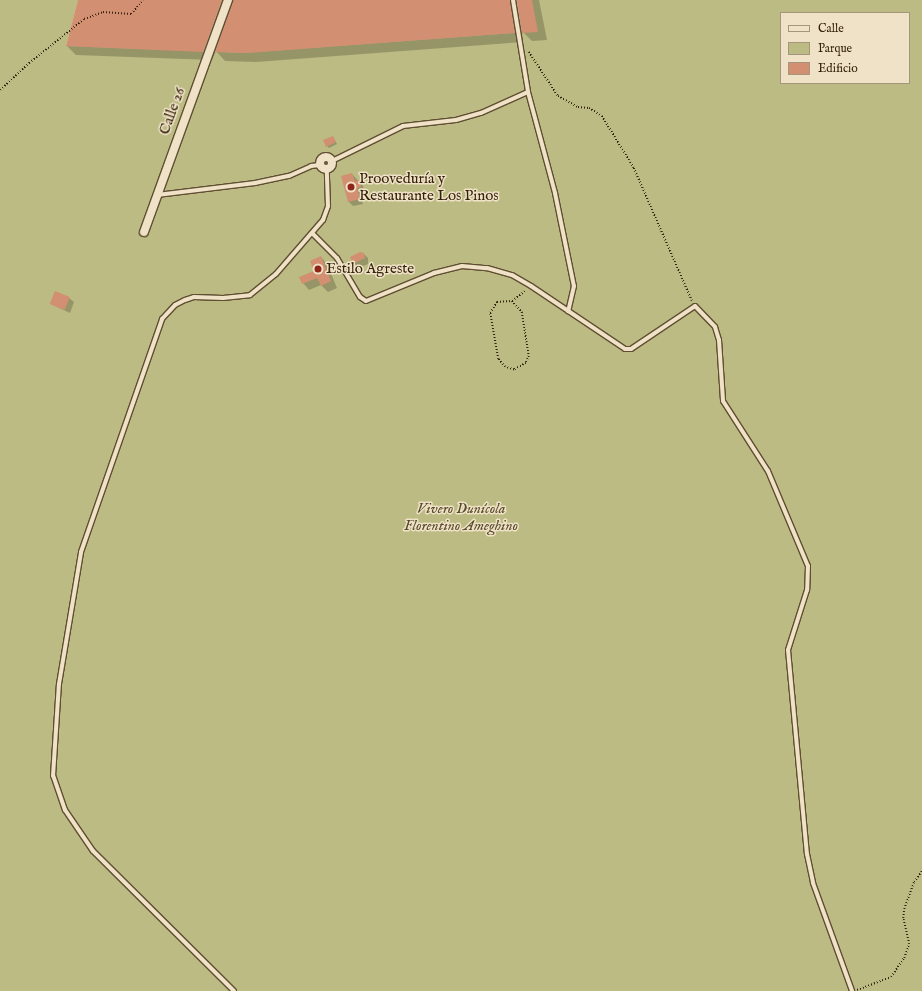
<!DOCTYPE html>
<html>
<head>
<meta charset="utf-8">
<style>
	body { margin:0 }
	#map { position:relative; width:922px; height:991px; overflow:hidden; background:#e6d3a7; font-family:"IM FELL English",serif }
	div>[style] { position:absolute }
	.green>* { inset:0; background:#bbbb83 }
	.shadow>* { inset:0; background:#0003 }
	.building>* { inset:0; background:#d28f71; transform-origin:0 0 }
	.path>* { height:1.5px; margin-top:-0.75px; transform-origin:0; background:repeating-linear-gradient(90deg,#34210c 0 1px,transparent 0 3px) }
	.roads { filter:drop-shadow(1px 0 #604e33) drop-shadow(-1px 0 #604e33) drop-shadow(0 1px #604e33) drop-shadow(0 -1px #604e33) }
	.service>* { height:4px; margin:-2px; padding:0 2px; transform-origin:2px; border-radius:2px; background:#efe2c6 }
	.minor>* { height:8px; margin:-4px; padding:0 4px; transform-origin:4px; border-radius:4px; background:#efe2c6 }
	.minor>.ring { margin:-4px; padding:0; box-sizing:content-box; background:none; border:8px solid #efe2c6; border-radius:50% }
	.dots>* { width:11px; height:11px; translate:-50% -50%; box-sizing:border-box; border:2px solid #efe2c6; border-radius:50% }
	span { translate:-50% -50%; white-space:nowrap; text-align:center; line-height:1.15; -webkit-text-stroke:3px #efe2c6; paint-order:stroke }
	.street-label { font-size:15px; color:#34210c }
	.poi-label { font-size:15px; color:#34210c }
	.left { translate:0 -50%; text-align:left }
	.park-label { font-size:15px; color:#56482a; font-style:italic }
	.legend { position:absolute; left:780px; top:12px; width:130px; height:72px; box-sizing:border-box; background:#efe2c6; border:1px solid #a4957c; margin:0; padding:5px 7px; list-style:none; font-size:12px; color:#34210c }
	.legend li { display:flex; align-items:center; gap:8px; height:20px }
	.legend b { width:20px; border:1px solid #a4957c }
</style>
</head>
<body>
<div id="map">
	<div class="green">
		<i style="clip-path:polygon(evenodd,0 0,78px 0,66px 46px,244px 53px,514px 33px,522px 30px,522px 0,922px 0,922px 991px,0 991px,0 0,781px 13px,909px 13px,909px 83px,781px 83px,781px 13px)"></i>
	</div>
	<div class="shadow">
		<i style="clip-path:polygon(79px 0,539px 0,547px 40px,532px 41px,522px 31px,523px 42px,256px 62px,225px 61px,216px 51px,212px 60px,76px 55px,67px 46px)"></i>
		<i style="clip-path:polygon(333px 137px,337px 144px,329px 148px,327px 146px)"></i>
		<i style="clip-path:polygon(352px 174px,363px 186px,364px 191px,360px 192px,363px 204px,353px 206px,349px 202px,342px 177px)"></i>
		<i style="clip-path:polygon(364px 254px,368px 258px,368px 264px,358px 268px,351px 257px)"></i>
		<i style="clip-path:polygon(321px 257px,327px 264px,337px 288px,328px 292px,321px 285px,309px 290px,303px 283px,316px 272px)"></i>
		<i style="clip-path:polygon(69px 298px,74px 302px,70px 313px,51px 304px)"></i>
	</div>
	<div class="building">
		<i style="clip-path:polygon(78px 0,222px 0,203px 52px,66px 46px)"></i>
		<i style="clip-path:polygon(233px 0,510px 0,515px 33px,246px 53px,215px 52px)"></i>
		<i style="clip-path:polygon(517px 0,532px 0,538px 32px,522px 33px)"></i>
		<i style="clip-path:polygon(333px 136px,336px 142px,326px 147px,323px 140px)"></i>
		<i style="clip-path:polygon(352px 173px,355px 181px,359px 180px,361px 187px,357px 188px,360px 199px,348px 202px,341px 176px)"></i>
		<i style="clip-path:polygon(360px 252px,364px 253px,365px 258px,353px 264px,350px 257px)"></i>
		<i style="clip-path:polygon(321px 256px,331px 281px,321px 286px,317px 278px,302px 284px,299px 277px,314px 271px,310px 261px)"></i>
		<i style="left:55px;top:291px;width:16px;height:14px;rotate:22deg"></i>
	</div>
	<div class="path">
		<i style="left:529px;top:52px;width:53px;rotate:56.6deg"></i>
		<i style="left:558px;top:96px;width:23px;rotate:29deg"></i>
		<i style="left:578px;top:107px;width:11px;rotate:5deg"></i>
		<i style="left:589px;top:108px;width:15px;rotate:32deg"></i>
		<i style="left:602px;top:116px;width:61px;rotate:58.4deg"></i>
		<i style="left:634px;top:168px;width:145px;rotate:66.4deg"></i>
		<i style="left:0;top:90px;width:40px;rotate:-43deg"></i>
		<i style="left:29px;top:63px;width:70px;rotate:-38.7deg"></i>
		<i style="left:84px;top:19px;width:20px;rotate:-20deg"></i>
		<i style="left:103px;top:12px;width:28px;rotate:4deg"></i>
		<i style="left:131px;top:14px;width:18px;rotate:-49deg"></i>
		<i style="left:512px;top:301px;width:15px;rotate:48deg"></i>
		<i style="left:522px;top:312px;width:45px;rotate:81deg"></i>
		<i style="left:529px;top:356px;width:8px;rotate:113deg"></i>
		<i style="left:526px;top:363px;width:14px;rotate:150deg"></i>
		<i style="left:514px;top:370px;width:9px;rotate:-162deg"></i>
		<i style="left:505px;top:367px;width:11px;rotate:-131deg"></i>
		<i style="left:498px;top:359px;width:47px;rotate:-99.9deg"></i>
		<i style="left:490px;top:313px;width:13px;rotate:-58deg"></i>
		<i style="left:497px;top:302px;width:15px;rotate:-4deg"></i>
		<i style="left:512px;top:301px;width:16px;rotate:-38deg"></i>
		<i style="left:857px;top:990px;width:36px;rotate:-21deg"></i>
		<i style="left:891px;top:977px;width:23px;rotate:-56deg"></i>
		<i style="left:904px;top:958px;width:15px;rotate:-70deg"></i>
		<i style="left:909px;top:944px;width:27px;rotate:-103deg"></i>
		<i style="left:903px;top:918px;width:9px;rotate:-84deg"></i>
		<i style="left:904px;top:909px;width:29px;rotate:-70deg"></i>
		<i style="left:914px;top:882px;width:14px;rotate:-54deg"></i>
	</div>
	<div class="roads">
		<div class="service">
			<i style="left:513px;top:0;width:93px;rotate:80.7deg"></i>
			<i style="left:528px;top:92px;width:105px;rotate:75deg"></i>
			<i style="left:555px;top:193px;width:95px;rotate:78.5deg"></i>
			<i style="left:574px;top:286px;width:26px;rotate:103deg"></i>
			<i style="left:332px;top:161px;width:79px;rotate:-26.2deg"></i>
			<i style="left:403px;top:126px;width:53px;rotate:-6.5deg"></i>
			<i style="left:456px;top:120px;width:26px;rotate:-16deg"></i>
			<i style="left:481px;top:113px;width:51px;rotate:-24.1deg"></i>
			<i style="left:157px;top:195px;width:99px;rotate:-7deg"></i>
			<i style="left:255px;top:183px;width:35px;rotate:-12deg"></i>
			<i style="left:289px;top:176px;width:24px;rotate:-24deg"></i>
			<i style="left:311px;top:166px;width:9px;rotate:-6deg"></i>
			<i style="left:313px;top:234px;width:34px;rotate:45deg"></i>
			<i style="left:337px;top:258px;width:45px;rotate:59.5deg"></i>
			<i style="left:360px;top:297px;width:7px;rotate:34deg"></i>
			<i style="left:366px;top:301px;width:74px;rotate:-22.4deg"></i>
			<i style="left:434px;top:273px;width:29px;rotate:-14deg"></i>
			<i style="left:462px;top:266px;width:25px;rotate:5deg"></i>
			<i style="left:487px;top:268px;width:26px;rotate:16deg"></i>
			<i style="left:512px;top:275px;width:22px;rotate:30deg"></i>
			<i style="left:531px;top:286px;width:113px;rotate:33.8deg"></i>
			<i style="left:625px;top:349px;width:6px"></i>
			<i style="left:631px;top:349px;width:77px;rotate:-33.9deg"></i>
			<i style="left:695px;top:306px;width:29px;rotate:46deg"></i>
			<i style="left:715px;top:327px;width:14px;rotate:73deg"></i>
			<i style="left:719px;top:340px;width:61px;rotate:86.2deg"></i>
			<i style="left:723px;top:401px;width:83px;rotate:57.3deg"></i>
			<i style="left:768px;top:471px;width:103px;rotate:67.2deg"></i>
			<i style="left:808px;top:566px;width:24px;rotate:92deg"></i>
			<i style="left:807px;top:590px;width:63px;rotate:107.6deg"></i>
			<i style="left:788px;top:650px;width:205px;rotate:84.7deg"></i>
			<i style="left:807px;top:854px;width:30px;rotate:78deg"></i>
			<i style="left:813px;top:883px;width:115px;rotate:70.1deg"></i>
			<i style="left:234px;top:991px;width:199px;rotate:-135.2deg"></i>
			<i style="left:93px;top:851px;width:50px;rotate:-124.3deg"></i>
			<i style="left:65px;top:810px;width:36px;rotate:-109deg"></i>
			<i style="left:53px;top:776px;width:92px;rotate:-86.3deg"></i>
			<i style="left:59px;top:684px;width:134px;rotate:-80.5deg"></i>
			<i style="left:81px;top:552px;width:247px;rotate:-70.8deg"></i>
			<i style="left:162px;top:319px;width:19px;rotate:-47deg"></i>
			<i style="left:175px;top:305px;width:11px;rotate:-27deg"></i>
			<i style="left:185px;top:300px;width:9px;rotate:-18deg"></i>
			<i style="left:194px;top:297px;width:29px;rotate:2deg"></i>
			<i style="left:223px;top:298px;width:27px;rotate:-6deg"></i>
			<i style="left:250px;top:295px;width:33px;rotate:-39deg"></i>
			<i style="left:276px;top:274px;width:72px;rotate:-49deg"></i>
			<i style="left:323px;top:220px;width:15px;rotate:-70deg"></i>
			<i style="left:328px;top:206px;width:37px;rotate:-92deg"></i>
		</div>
		<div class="minor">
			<i class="ring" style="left:320px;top:157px;width:4px;height:4px"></i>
			<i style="left:144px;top:232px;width:247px;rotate:-70.1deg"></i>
		</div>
	</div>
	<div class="dots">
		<i style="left:351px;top:187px;background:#8f2418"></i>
		<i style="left:318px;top:269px;background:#8f2418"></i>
	</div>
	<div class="street-label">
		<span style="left:172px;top:111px;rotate:-70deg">Calle 26</span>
	</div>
	<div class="poi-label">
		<span class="left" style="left:359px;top:187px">Prooveduría y<br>Restaurante Los Pinos</span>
		<span class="left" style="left:326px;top:269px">Estilo Agreste</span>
	</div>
	<div class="park-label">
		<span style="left:461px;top:517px">Vivero Dunícola<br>Florentino Ameghino</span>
	</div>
	<ul class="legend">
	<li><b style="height:5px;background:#efe2c6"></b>Calle</li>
	<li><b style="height:11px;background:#bbbb83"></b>Parque</li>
	<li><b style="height:11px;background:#d28f71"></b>Edificio</li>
	</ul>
</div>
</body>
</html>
